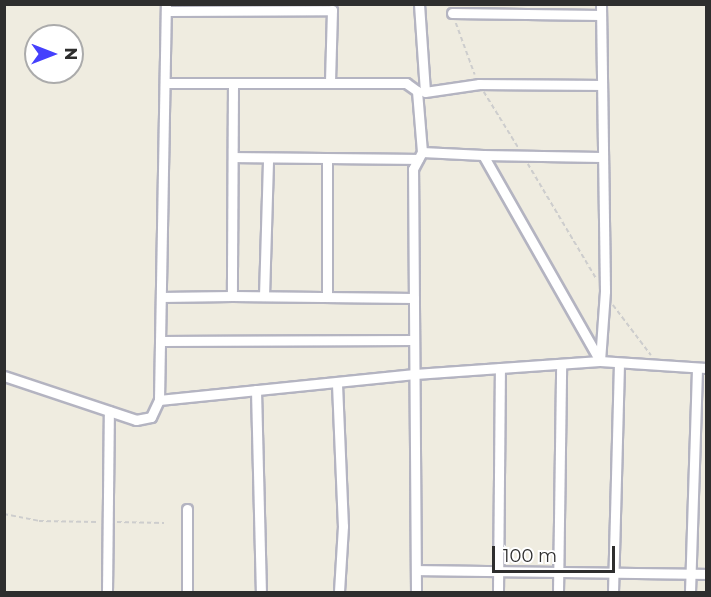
<!DOCTYPE html>
<html>
<head>
<meta charset="utf-8">
<style>
	body { margin:0 }
	#map { position:relative; width:711px; height:597px; overflow:hidden; background:#efece0; font-family:Montserrat,sans-serif }
	div>[style] { position:absolute }
	.path>* { height:1.5px; margin-top:-0.75px; transform-origin:0; background:repeating-linear-gradient(90deg,#cdcdcd 0 4.5px,transparent 0 7.5px) }
	.roads { filter:drop-shadow(2px 0 #b4b4c1) drop-shadow(-2px 0 #b4b4c1) drop-shadow(0 2px #b4b4c1) drop-shadow(0 -2px #b4b4c1) }
	.street>* { height:9px; margin:-4.5px; padding:0 4.5px; transform-origin:4.5px; border-radius:4.5px; background:#fff }
	span { translate:-50% -50%; white-space:nowrap; text-align:center; line-height:1.15; -webkit-text-stroke:4.5px #fff; paint-order:stroke }
	.frame { position:absolute; inset:0; border:6px solid #2e2e2e; pointer-events:none }
	.north { position:absolute; left:24px; top:24px; width:60px; height:60px; box-sizing:border-box; background:#fff; border:2px solid #ababab; border-radius:50%; rotate:90deg; font-size:16px; font-weight:700; line-height:24px; text-align:center; color:#2e2e2e }
	.north::after { content:''; display:block; margin:auto; width:21px; height:27px; background:#4540fd; clip-path:polygon(50% 0,100% 100%,50% 72%,0 100%) }
	.scale { position:absolute; left:492px; top:546px; width:123px; height:27px; box-sizing:border-box; border:3px solid #2e2e2e; border-top:0; padding-left:8px; font-size:18px; line-height:21px; white-space:nowrap; color:#2e2e2e; -webkit-text-stroke:4px #fff; paint-order:stroke }
</style>
</head>
<body>
<div id="map">
	<div class="path">
		<i style="left:456px;top:23px;width:55px;rotate:69.9deg"></i>
		<i style="left:484px;top:92px;width:65px;rotate:58.3deg"></i>
		<i style="left:528px;top:164px;width:133px;rotate:59.2deg"></i>
		<i style="left:613px;top:305px;width:63px;rotate:52.8deg"></i>
		<i style="left:4px;top:514px;width:36px;rotate:11deg"></i>
		<i style="left:39px;top:521px;width:58px;rotate:1deg"></i>
		<i style="left:117px;top:522px;width:47px;rotate:1.2deg"></i>
	</div>
	<div class="roads">
		<div class="street">
			<i style="left:419px;top:4px;width:88px;rotate:86.1deg"></i>
			<i style="left:425px;top:92px;width:55px;rotate:-8.4deg"></i>
			<i style="left:479px;top:84px;width:122px;rotate:0.5deg"></i>
			<i style="left:166px;top:11px;width:166px;rotate:-0.3deg"></i>
			<i style="left:332px;top:10px;width:73px;rotate:91.6deg"></i>
			<i style="left:452px;top:13px;width:149px;rotate:0.8deg"></i>
			<i style="left:165px;top:83px;width:241px"></i>
			<i style="left:406px;top:83px;width:14px;rotate:36deg"></i>
			<i style="left:417px;top:91px;width:61px;rotate:85.3deg"></i>
			<i style="left:422px;top:152px;width:61px;rotate:2.8deg"></i>
			<i style="left:483px;top:155px;width:237px;rotate:60.4deg"></i>
			<i style="left:233px;top:83px;width:213px;rotate:90.3deg"></i>
			<i style="left:232px;top:296px;width:182px;rotate:0.6deg"></i>
			<i style="left:483px;top:155px;width:118px;rotate:1deg"></i>
			<i style="left:233px;top:157px;width:185px;rotate:0.6deg"></i>
			<i style="left:264px;top:296px;width:138px;rotate:-88.3deg"></i>
			<i style="left:161px;top:297px;width:71px;rotate:-0.8deg"></i>
			<i style="left:327px;top:297px;width:138px;rotate:-90deg"></i>
			<i style="left:160px;top:341px;width:254px;rotate:-0.2deg"></i>
			<i style="left:600px;top:361px;width:70px;rotate:-85.9deg"></i>
			<i style="left:605px;top:291px;width:287px;rotate:-90.8deg"></i>
			<i style="left:4px;top:376px;width:139px;rotate:18.4deg"></i>
			<i style="left:136px;top:420px;width:15px;rotate:-11deg"></i>
			<i style="left:151px;top:417px;width:19px;rotate:-65deg"></i>
			<i style="left:159px;top:400px;width:257px;rotate:-5.8deg"></i>
			<i style="left:415px;top:374px;width:185px;rotate:-4deg"></i>
			<i style="left:600px;top:361px;width:106px;rotate:3.8deg"></i>
			<i style="left:337px;top:384px;width:142px;rotate:87.6deg"></i>
			<i style="left:343px;top:526px;width:66px;rotate:93.5deg"></i>
			<i style="left:256px;top:390px;width:202px;rotate:88.6deg"></i>
			<i style="left:159px;top:400px;width:396px;rotate:-89deg"></i>
			<i style="left:187px;top:509px;width:83px;rotate:90deg"></i>
			<i style="left:416px;top:570px;width:290px;rotate:0.8deg"></i>
			<i style="left:107px;top:592px;width:181px;rotate:-89.4deg"></i>
			<i style="left:416px;top:592px;width:423px;rotate:-90.4deg"></i>
			<i style="left:413px;top:169px;width:19px;rotate:-62deg"></i>
			<i style="left:498px;top:592px;width:224px;rotate:-89.5deg"></i>
			<i style="left:558px;top:592px;width:228px;rotate:-89.2deg"></i>
			<i style="left:613px;top:592px;width:228px;rotate:-88.5deg"></i>
			<i style="left:690px;top:592px;width:224px;rotate:-88.2deg"></i>
		</div>
	</div>
	<div class="frame"></div>
	<div class="north">N</div>
	<div class="scale">100 m</div>
</div>
</body>
</html>
